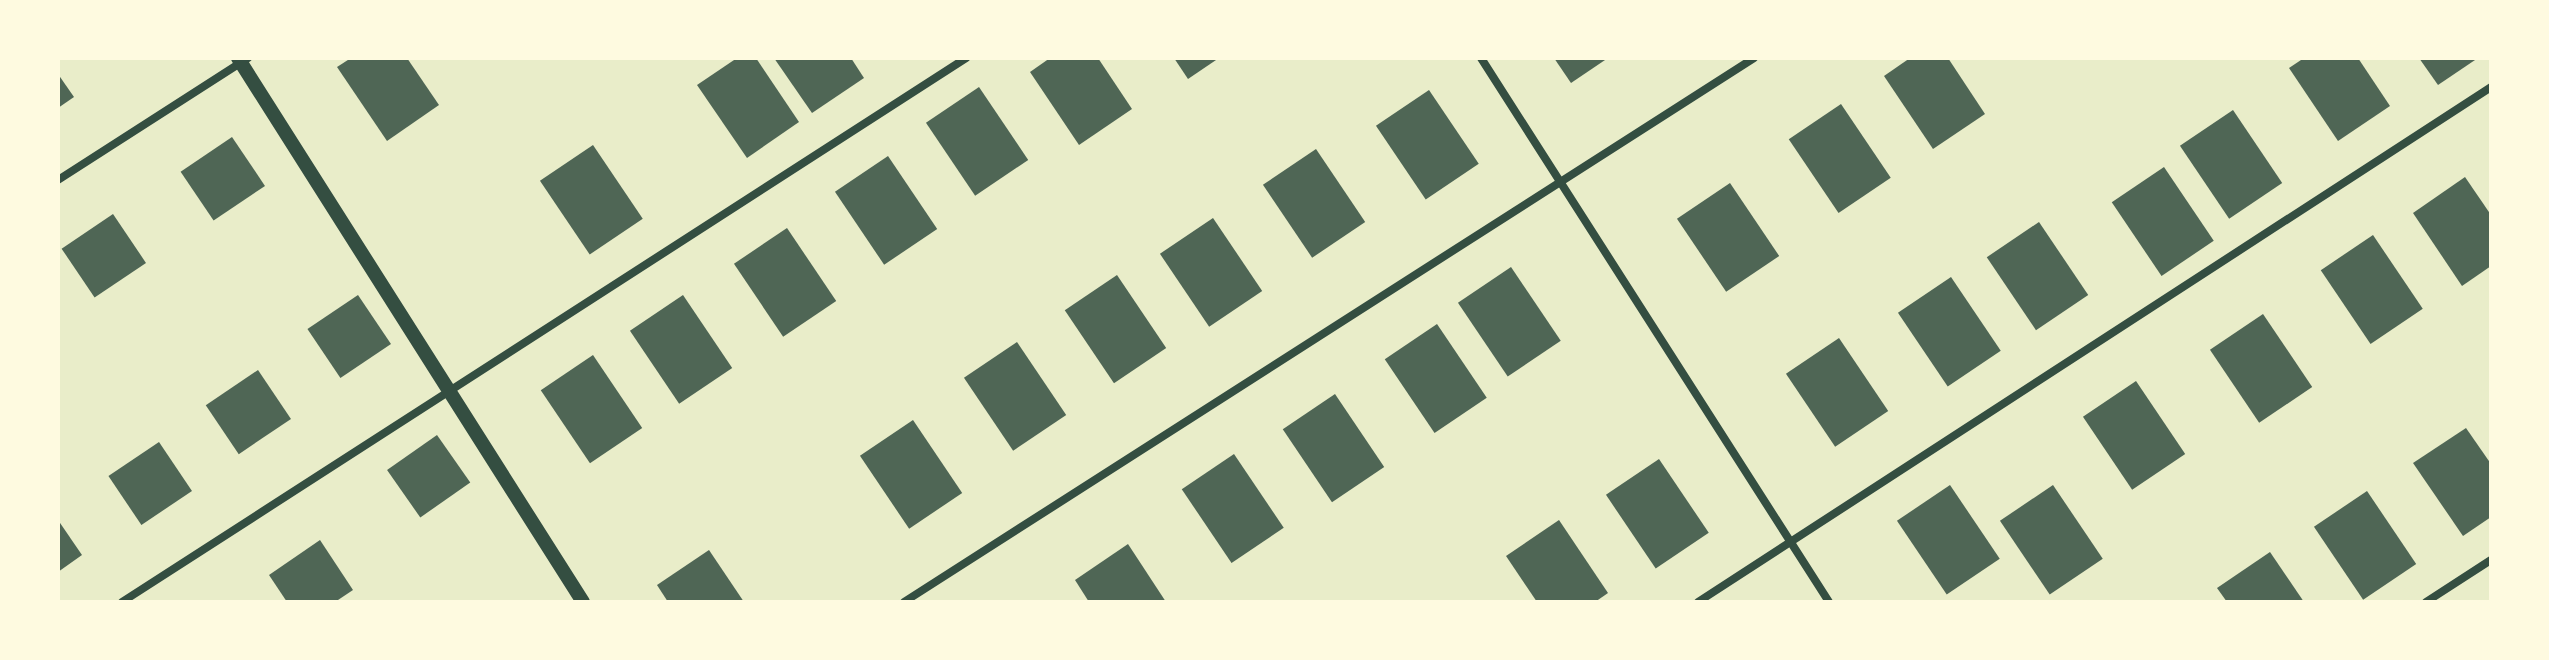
<!DOCTYPE html>
<html>
<head>
<meta charset="utf-8">
<style>
	body { margin:0 }
	#map { position:relative; width:2549px; height:660px; overflow:hidden; background:#e9edc9; font-family:"Noto Sans",sans-serif }
	div>[style] { position:absolute }
	.building>* { inset:0; background:#4f6655; transform-origin:0 0 }
	.minor>* { height:8px; margin:-4px; padding:0 4px; transform-origin:4px; border-radius:4px; background:#344e41 }
	.tertiary>* { height:14px; margin:-7px; padding:0 7px; transform-origin:7px; border-radius:7px; background:#344e41 }
	span { translate:-50% -50%; white-space:nowrap; text-align:center; line-height:1.15; -webkit-text-stroke:8px #fefae0; paint-order:stroke }
	.frame { position:absolute; inset:0; border:60px solid #fefae0; pointer-events:none }
</style>
</head>
<body>
<div id="map">
	<div class="building">
		<i style="clip-path:polygon(351px 58px,407px 58px,439px 105px,387px 141px,337px 67px)"></i>
		<i style="clip-path:polygon(737px 58px,756px 58px,799px 122px,747px 158px,697px 85px)"></i>
		<i style="clip-path:polygon(774px 58px,851px 58px,864px 78px,812px 113px)"></i>
		<i style="clip-path:polygon(1050px 58px,1098px 58px,1132px 109px,1079px 145px,1030px 72px)"></i>
		<i style="clip-path:polygon(1174px 58px,1219px 58px,1188px 79px)"></i>
		<i style="clip-path:polygon(1554px 58px,1608px 58px,1571px 83px)"></i>
		<i style="clip-path:polygon(1910px 58px,1948px 58px,1985px 114px,1933px 149px,1884px 76px)"></i>
		<i style="clip-path:polygon(2304px 58px,2358px 58px,2390px 106px,2338px 141px,2289px 68px)"></i>
		<i style="clip-path:polygon(2419px 58px,2478px 58px,2438px 85px)"></i>
		<i style="clip-path:polygon(58px 74px,74px 97px,58px 108px)"></i>
		<i style="left:979px;top:87px;width:88px;height:64px;rotate:56deg"></i>
		<i style="left:1429px;top:90px;width:89px;height:64px;rotate:56deg"></i>
		<i style="left:1841px;top:104px;width:89px;height:63px;rotate:56deg"></i>
		<i style="left:2233px;top:110px;width:88px;height:64px;rotate:56deg"></i>
		<i style="left:232px;top:137px;width:59px;height:62px;rotate:56deg"></i>
		<i style="left:593px;top:145px;width:89px;height:64px;rotate:56deg"></i>
		<i style="left:1316px;top:149px;width:88px;height:64px;rotate:56deg"></i>
		<i style="left:888px;top:156px;width:88px;height:64px;rotate:56deg"></i>
		<i style="left:2164px;top:167px;width:89px;height:63px;rotate:56deg"></i>
		<i style="clip-path:polygon(2465px 177px,2491px 215px,2491px 266px,2462px 286px,2413px 213px)"></i>
		<i style="left:1730px;top:183px;width:88px;height:64px;rotate:56deg"></i>
		<i style="left:113px;top:214px;width:59px;height:62px;rotate:56deg"></i>
		<i style="left:1213px;top:218px;width:88px;height:64px;rotate:56deg"></i>
		<i style="left:2039px;top:222px;width:88px;height:63px;rotate:56deg"></i>
		<i style="left:787px;top:228px;width:88px;height:64px;rotate:56deg"></i>
		<i style="left:2373px;top:235px;width:89px;height:63px;rotate:56deg"></i>
		<i style="left:1511px;top:267px;width:89px;height:64px;rotate:56deg"></i>
		<i style="left:1117px;top:275px;width:88px;height:63px;rotate:56deg"></i>
		<i style="left:1951px;top:277px;width:89px;height:64px;rotate:56deg"></i>
		<i style="left:358px;top:295px;width:59px;height:61px;rotate:56deg"></i>
		<i style="left:683px;top:295px;width:88px;height:64px;rotate:56deg"></i>
		<i style="left:2263px;top:314px;width:88px;height:64px;rotate:56deg"></i>
		<i style="left:1437px;top:324px;width:89px;height:63px;rotate:56deg"></i>
		<i style="left:1839px;top:338px;width:88px;height:64px;rotate:56deg"></i>
		<i style="left:1017px;top:342px;width:88px;height:64px;rotate:56deg"></i>
		<i style="left:593px;top:355px;width:88px;height:63px;rotate:56deg"></i>
		<i style="left:258px;top:370px;width:59px;height:63px;rotate:56deg"></i>
		<i style="left:2136px;top:381px;width:88px;height:64px;rotate:56deg"></i>
		<i style="left:1335px;top:394px;width:88px;height:63px;rotate:56deg"></i>
		<i style="left:913px;top:420px;width:88px;height:64px;rotate:56deg"></i>
		<i style="clip-path:polygon(2466px 428px,2491px 464px,2491px 517px,2463px 536px,2413px 463px)"></i>
		<i style="left:437px;top:435px;width:58px;height:61px;rotate:55deg"></i>
		<i style="left:159px;top:442px;width:59px;height:61px;rotate:56deg"></i>
		<i style="left:1234px;top:454px;width:89px;height:63px;rotate:56deg"></i>
		<i style="left:1659px;top:459px;width:89px;height:64px;rotate:56deg"></i>
		<i style="left:1950px;top:485px;width:89px;height:64px;rotate:56deg"></i>
		<i style="left:2053px;top:485px;width:89px;height:64px;rotate:56deg"></i>
		<i style="left:2367px;top:491px;width:88px;height:64px;rotate:56deg"></i>
		<i style="clip-path:polygon(58px 520px,82px 555px,58px 572px)"></i>
		<i style="clip-path:polygon(1559px 520px,1608px 593px,1595px 602px,1537px 602px,1506px 556px)"></i>
		<i style="clip-path:polygon(320px 540px,353px 590px,335px 602px,287px 602px,269px 575px)"></i>
		<i style="clip-path:polygon(1128px 544px,1166px 602px,1089px 602px,1075px 580px)"></i>
		<i style="clip-path:polygon(709px 550px,744px 602px,668px 602px,657px 585px)"></i>
		<i style="clip-path:polygon(2270px 552px,2304px 602px,2227px 602px,2217px 588px)"></i>
	</div>
	<div class="minor">
		<i style="left:1481px;top:58px;width:646px;rotate:57.39deg"></i>
		<i style="left:58px;top:180px;width:226px;rotate:-32.7deg"></i>
		<i style="left:122px;top:602px;width:1004px;rotate:-32.8deg"></i>
		<i style="left:904px;top:602px;width:1009px;rotate:-32.62deg"></i>
		<i style="left:1698px;top:602px;width:946px;rotate:-33deg"></i>
		<i style="left:2426px;top:602px;width:77px;rotate:-32.9deg"></i>
	</div>
	<div class="tertiary">
		<i style="left:238px;top:58px;width:644px;rotate:57.62deg"></i>
	</div>
	<div class="frame"></div>
</div>
</body>
</html>
